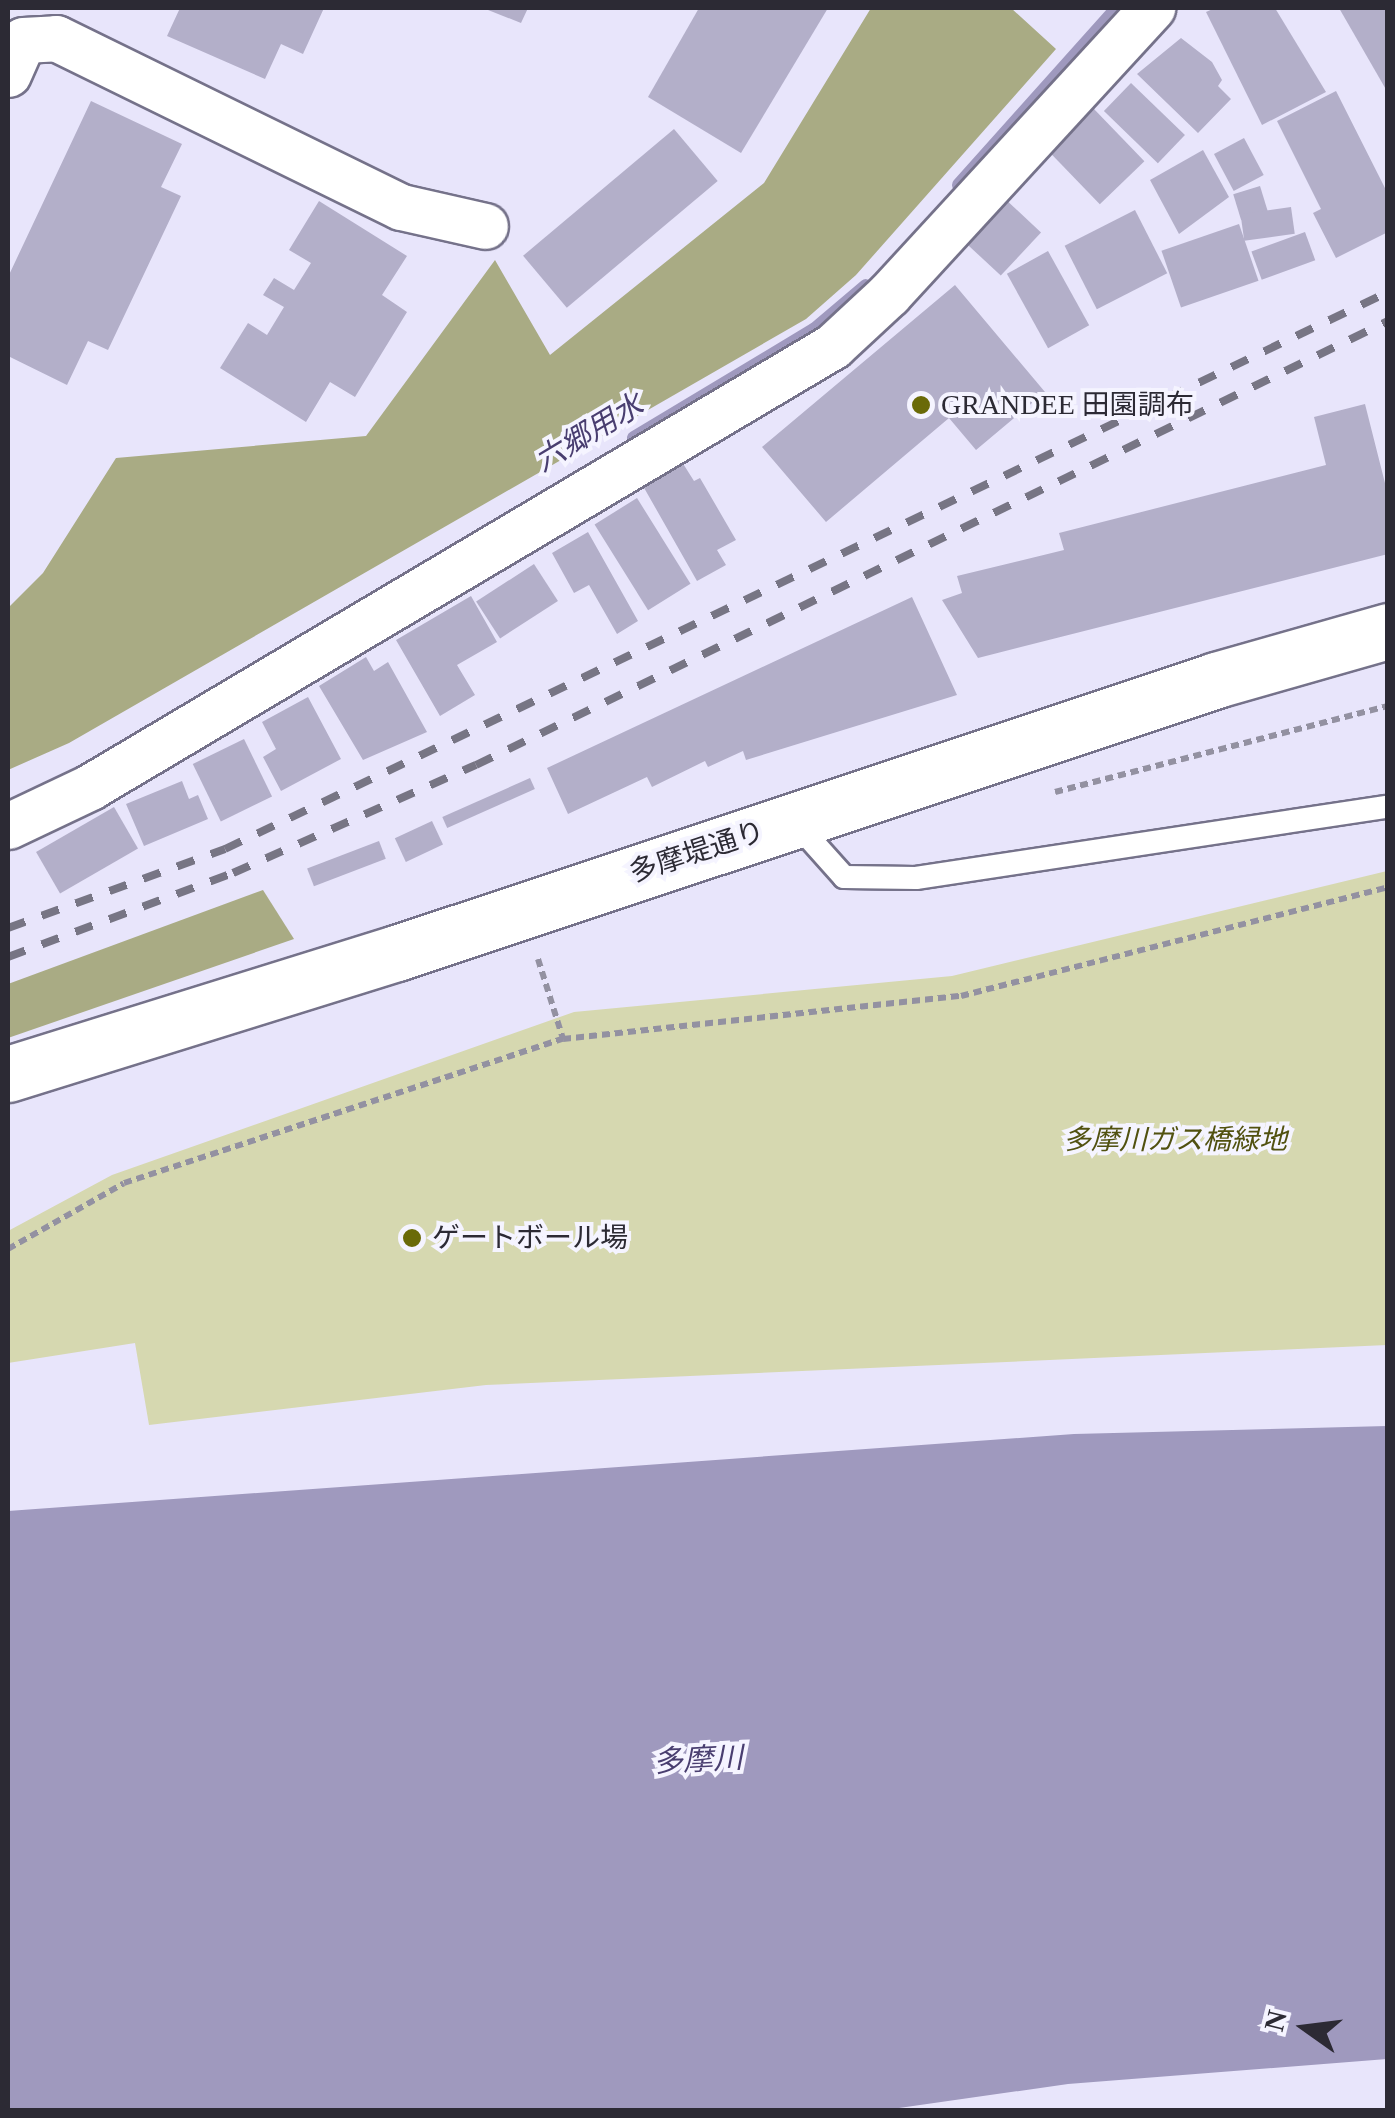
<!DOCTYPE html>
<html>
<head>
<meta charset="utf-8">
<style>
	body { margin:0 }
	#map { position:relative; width:1395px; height:2118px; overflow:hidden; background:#e8e5fb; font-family:"Times New Roman","Noto Sans JP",serif }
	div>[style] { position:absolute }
	.green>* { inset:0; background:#d6d8b0 }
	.forest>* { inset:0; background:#a9ab84 }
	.water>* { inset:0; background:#9f99be }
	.stream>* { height:14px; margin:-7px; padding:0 7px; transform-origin:7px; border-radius:7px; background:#9f99be }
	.building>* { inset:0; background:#b3afc9; transform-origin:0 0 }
	.path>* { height:6px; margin-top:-3px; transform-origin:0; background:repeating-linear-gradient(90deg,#9391a1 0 8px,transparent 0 13px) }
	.roads { filter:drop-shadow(2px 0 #75728a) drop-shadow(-2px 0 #75728a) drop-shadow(0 2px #75728a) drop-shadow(0 -2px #75728a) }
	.service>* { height:22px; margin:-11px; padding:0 11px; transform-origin:11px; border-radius:11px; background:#fff }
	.minor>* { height:45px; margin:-22.5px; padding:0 22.5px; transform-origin:22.5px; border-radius:22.5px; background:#fff }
	.primary>* { height:55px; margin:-27.5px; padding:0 27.5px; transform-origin:27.5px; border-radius:27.5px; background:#fff }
	.rail>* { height:8px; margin-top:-4px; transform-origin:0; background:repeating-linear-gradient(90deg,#777584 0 18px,transparent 0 36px) }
	.dots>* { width:28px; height:28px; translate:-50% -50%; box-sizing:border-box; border:5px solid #f5f4ff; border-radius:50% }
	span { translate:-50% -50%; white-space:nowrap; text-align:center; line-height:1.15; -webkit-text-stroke:8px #f5f4ff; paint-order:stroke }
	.poi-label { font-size:28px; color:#2c2a34 }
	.left { translate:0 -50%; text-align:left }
	.street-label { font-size:28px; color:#2c2a34 }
	.park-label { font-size:28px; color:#515110; font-style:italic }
	.water-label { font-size:30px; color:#493e70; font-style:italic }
	.frame { position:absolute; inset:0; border:10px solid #2c2a34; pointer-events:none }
	.north { position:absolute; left:1255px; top:1978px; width:100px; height:100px; -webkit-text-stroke:8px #f5f4ff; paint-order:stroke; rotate:284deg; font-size:28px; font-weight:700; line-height:40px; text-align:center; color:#2c2a34 }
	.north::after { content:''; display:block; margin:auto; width:35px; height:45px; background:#2c2a34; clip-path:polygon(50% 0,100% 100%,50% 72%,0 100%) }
</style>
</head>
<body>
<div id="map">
	<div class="green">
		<i style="clip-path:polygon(1387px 871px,1387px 1345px,486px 1385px,149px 1425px,135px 1343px,8px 1363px,8px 1231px,112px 1175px,574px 1012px,952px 976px)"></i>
	</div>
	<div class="forest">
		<i style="clip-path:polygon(871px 8px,1011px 8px,1056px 49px,856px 275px,806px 319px,69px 743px,8px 770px,8px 608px,43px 573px,116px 458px,366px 436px,495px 260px,550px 355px,764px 183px)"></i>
		<i style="clip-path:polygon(263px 890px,294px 939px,8px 1038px,8px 984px)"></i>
	</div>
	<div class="water">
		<i style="clip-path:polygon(1387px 1426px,1387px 2059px,1068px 2084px,885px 2110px,8px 2110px,8px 1511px,1074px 1434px)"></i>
	</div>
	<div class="stream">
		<i style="left:959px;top:185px;width:237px;rotate:-48.2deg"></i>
		<i style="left:634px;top:438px;width:210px;rotate:-31deg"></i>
		<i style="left:814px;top:330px;width:68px;rotate:-40.2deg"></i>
	</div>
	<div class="building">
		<i style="clip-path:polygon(180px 8px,324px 8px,303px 54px,281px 44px,265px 79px,167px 36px)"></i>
		<i style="clip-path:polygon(483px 8px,528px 8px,521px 23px)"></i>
		<i style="clip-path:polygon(699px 8px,828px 8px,741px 153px,648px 97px)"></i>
		<i style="clip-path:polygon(1215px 8px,1275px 8px,1326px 92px,1262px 125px,1206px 12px)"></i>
		<i style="clip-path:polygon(1339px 8px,1388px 8px,1388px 93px)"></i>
		<i style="clip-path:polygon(1181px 38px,1212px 62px,1222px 80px,1218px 86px,1231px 99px,1198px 133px,1137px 74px)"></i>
		<i style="left:1131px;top:83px;width:75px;height:39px;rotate:44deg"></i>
		<i style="clip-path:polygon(1336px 91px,1388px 194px,1388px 232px,1336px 258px,1313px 213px,1321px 209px,1277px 121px)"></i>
		<i style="clip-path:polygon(91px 101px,182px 144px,161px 187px,181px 196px,108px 350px,88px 341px,67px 385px,8px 356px,8px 277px)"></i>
		<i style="left:1093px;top:108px;width:74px;height:62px;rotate:46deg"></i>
		<i style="left:674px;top:129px;width:68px;height:197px;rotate:50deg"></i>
		<i style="left:1244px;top:138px;width:42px;height:34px;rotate:62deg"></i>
		<i style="clip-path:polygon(1203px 150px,1229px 197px,1179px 234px,1150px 180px)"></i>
		<i style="left:1260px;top:186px;width:27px;height:28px;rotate:73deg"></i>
		<i style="left:1003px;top:197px;width:52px;height:59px;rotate:43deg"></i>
		<i style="clip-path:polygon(319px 201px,407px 256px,382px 295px,407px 312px,355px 397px,330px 382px,306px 422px,220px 368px,248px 323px,267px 335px,284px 307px,263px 295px,274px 278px,294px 290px,311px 263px,289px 250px)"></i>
		<i style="left:1291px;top:207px;width:27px;height:51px;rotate:82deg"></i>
		<i style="left:1135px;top:210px;width:71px;height:79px;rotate:63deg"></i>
		<i style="left:1239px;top:224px;width:60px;height:82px;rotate:71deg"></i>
		<i style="left:1305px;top:232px;width:30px;height:57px;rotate:70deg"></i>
		<i style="left:1048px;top:251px;width:85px;height:47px;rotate:61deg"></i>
		<i style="clip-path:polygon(955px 285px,1045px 392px,976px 450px,949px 418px,826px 522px,762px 447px)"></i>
		<i style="clip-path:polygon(1365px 404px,1388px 495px,1388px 554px,978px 658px,942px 600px,962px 593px,957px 576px,1064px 550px,1059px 533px,1326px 465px,1314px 417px)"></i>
		<i style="clip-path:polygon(682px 462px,694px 481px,700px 478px,736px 540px,717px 550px,726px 565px,697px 581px,643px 486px)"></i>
		<i style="left:637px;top:498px;width:101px;height:50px;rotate:58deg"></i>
		<i style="clip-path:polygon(588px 532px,638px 621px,617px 634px,589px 585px,574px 593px,552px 553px)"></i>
		<i style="left:534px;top:564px;width:44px;height:69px;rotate:57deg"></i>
		<i style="clip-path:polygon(471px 596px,497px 642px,457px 665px,475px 695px,440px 716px,396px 640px)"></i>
		<i style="clip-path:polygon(912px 597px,957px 695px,746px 760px,743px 751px,708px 767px,705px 761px,652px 787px,647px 777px,568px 814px,547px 768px)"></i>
		<i style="clip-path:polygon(366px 657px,374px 671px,388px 662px,427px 732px,363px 760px,319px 686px)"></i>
		<i style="clip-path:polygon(308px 697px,341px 759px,281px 791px,263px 757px,276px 749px,262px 722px)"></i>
		<i style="left:244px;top:739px;width:64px;height:57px;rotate:64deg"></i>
		<i style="left:530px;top:778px;width:12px;height:96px;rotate:66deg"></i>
		<i style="clip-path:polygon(182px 781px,189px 799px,198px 795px,208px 819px,144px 846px,126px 804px)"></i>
		<i style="left:114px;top:807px;width:48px;height:90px;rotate:60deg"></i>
		<i style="left:432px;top:821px;width:26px;height:41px;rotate:65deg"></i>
		<i style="left:379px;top:841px;width:19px;height:77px;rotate:69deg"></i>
	</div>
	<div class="path">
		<i style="left:1055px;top:792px;width:344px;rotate:-14.5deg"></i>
		<i style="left:538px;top:959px;width:84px;rotate:72.6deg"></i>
		<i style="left:8px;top:1249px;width:133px;rotate:-29.6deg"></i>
		<i style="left:124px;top:1183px;width:462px;rotate:-18.2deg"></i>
		<i style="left:563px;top:1039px;width:400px;rotate:-6.2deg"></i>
		<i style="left:961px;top:996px;width:441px;rotate:-14.3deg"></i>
	</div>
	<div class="roads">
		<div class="service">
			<i style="left:794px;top:821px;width:75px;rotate:48.2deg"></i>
			<i style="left:844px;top:877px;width:72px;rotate:0.8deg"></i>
			<i style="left:916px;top:878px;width:477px;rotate:-8.6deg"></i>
		</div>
		<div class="minor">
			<i style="left:8px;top:74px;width:37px;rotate:-66deg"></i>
			<i style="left:23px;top:40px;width:33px;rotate:-3deg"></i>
			<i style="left:56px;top:38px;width:384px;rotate:26.1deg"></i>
			<i style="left:401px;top:207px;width:86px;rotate:12.7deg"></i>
			<i style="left:8px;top:826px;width:91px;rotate:-25.4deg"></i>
			<i style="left:90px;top:787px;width:864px;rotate:-30.69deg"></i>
			<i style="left:833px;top:346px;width:76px;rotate:-42.9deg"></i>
			<i style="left:889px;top:294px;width:389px;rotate:-47.4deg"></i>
		</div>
		<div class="primary">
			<i style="left:8px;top:1074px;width:407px;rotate:-17.3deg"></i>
			<i style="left:397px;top:953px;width:863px;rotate:-18.43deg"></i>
			<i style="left:1216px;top:680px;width:179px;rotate:-15.9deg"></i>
		</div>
	</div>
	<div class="rail">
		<i style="left:8px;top:928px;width:231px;rotate:-20deg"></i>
		<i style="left:225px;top:849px;width:1290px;rotate:-25.59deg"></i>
		<i style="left:8px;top:957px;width:240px;rotate:-20.5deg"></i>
		<i style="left:233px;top:873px;width:266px;rotate:-24deg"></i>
		<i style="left:476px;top:765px;width:1014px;rotate:-25.96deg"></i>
	</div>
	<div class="dots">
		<i style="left:921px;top:405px;background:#6a6a08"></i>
		<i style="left:412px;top:1238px;background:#6a6a08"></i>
	</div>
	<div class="poi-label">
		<span class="left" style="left:941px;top:405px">GRANDEE 田園調布</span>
		<span class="left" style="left:432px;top:1238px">ゲートボール場</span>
	</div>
	<div class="street-label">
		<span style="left:697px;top:852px;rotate:-18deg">多摩堤通り</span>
	</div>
	<div class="park-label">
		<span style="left:1175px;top:1140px">多摩川ガス橋緑地</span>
	</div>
	<div class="water-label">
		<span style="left:589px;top:433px;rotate:-31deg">六郷用水</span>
		<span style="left:698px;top:1760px;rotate:-3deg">多摩川</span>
	</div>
	<div class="frame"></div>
	<div class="north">N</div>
</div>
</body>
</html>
